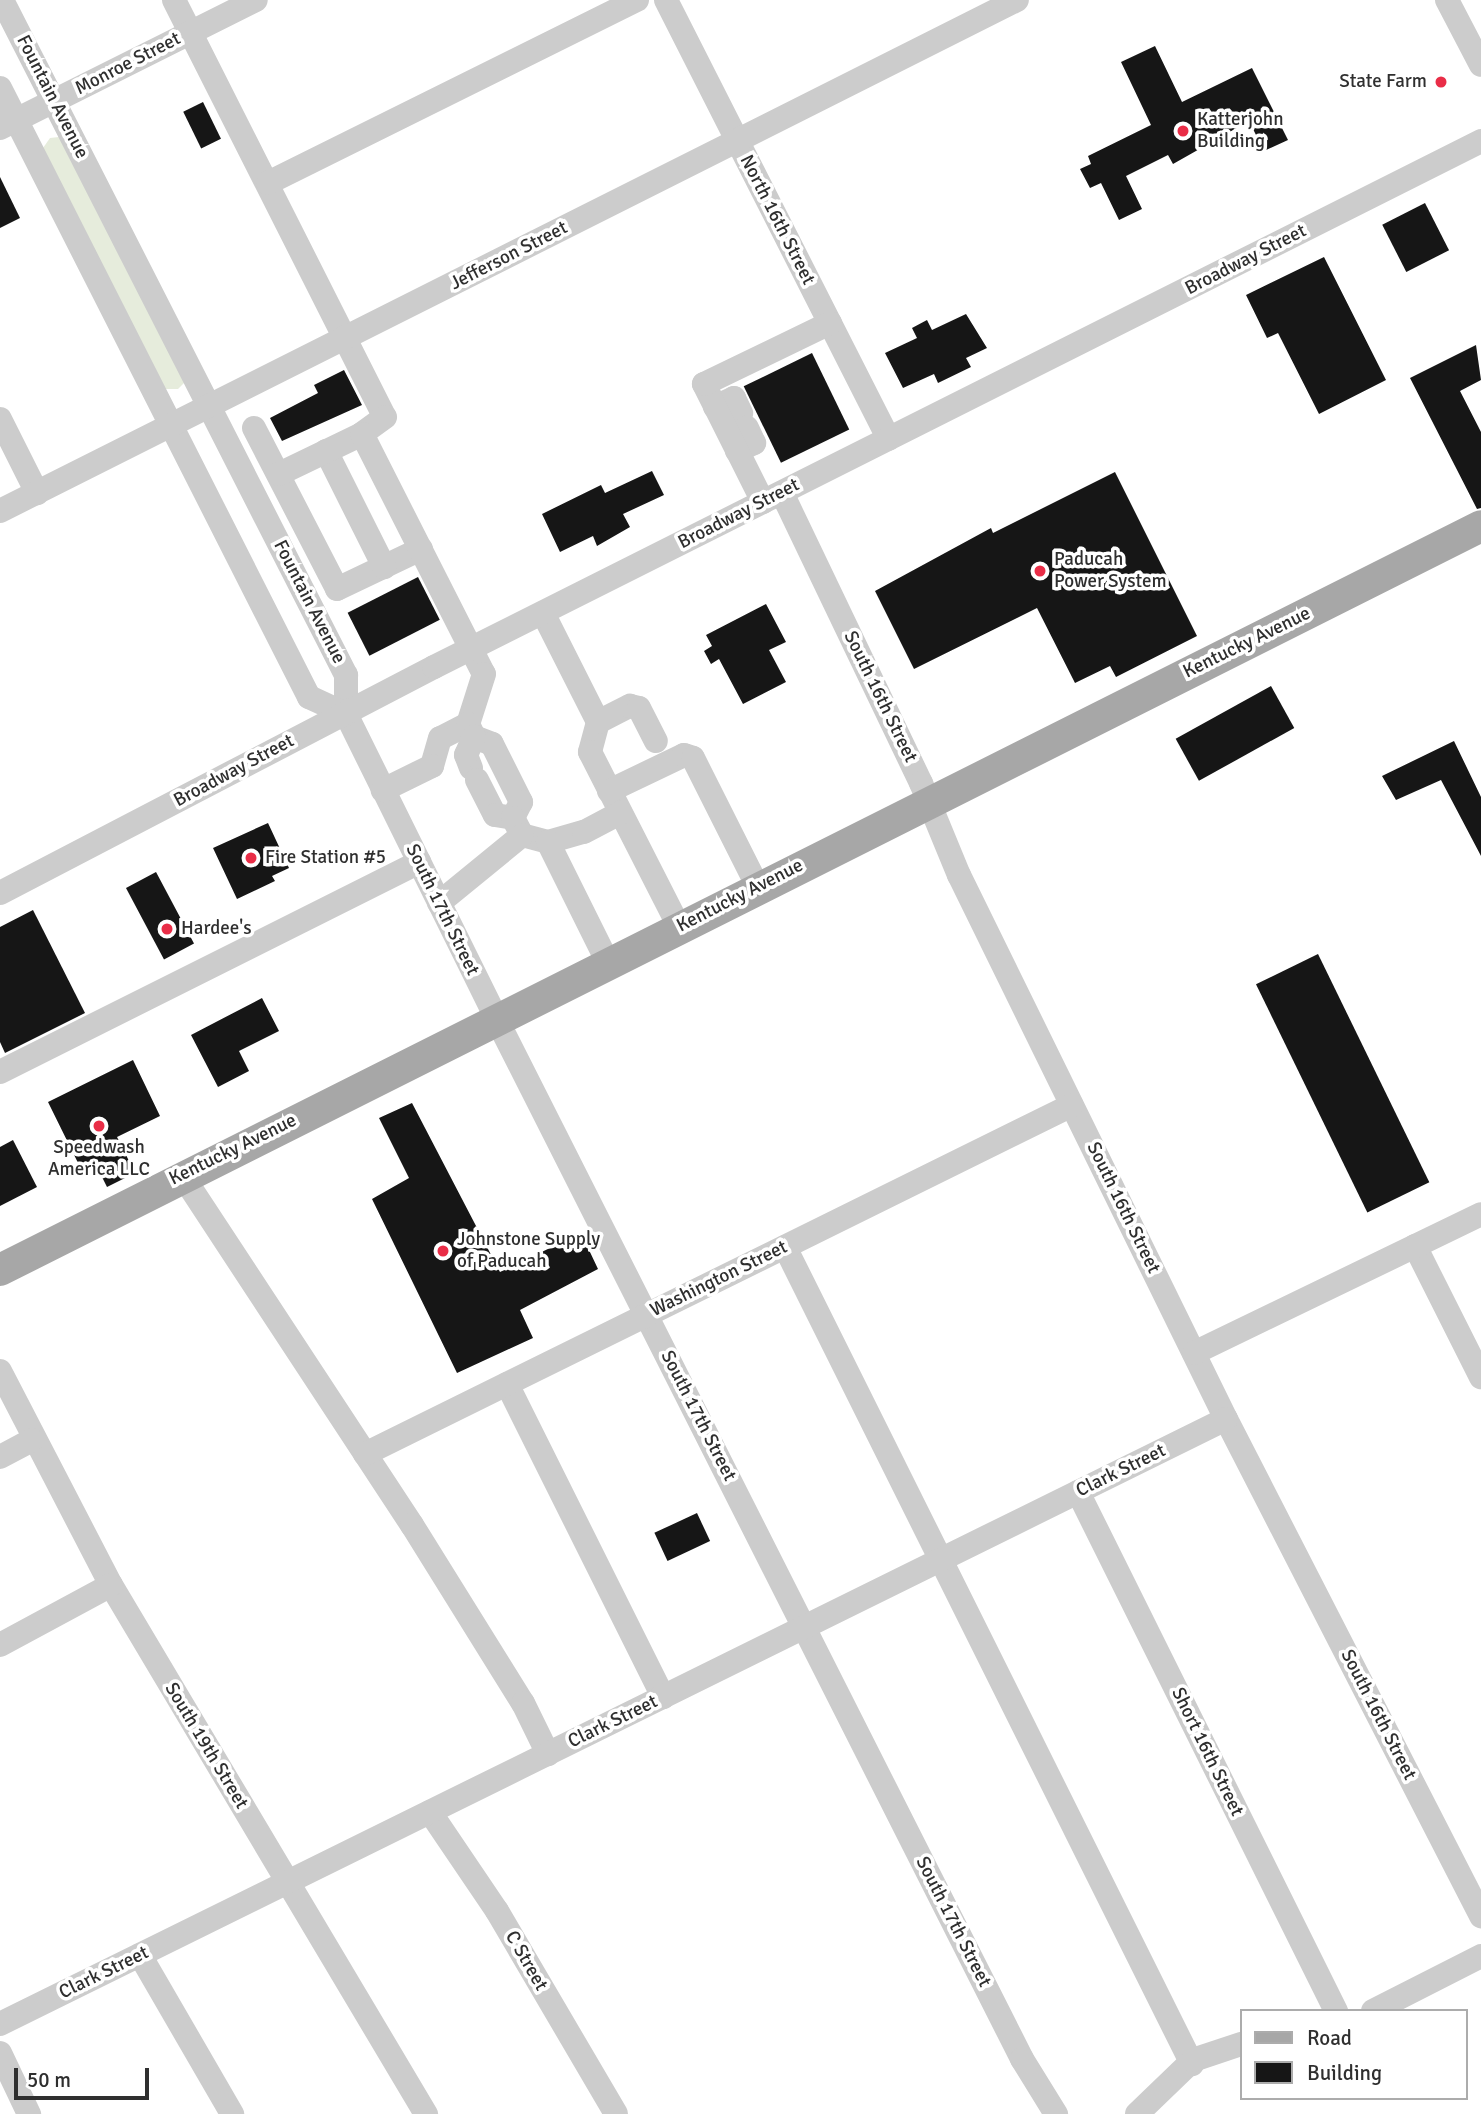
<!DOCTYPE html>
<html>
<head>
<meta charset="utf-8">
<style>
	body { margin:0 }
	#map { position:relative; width:1481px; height:2114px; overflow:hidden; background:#fff; font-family:Signika,sans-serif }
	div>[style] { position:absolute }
	.green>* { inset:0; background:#e6ecdc }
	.building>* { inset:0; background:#161616; transform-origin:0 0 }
	.minor>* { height:24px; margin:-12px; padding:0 12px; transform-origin:12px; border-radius:12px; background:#ccc }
	.major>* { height:32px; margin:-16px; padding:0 16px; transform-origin:16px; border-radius:16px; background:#a7a7a7 }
	.dots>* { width:19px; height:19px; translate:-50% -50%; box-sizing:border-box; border:4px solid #fff; border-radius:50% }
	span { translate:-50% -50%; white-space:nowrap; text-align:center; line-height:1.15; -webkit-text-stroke:7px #fff; paint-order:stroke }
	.street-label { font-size:19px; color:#2f2f2f }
	.poi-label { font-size:19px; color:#2f2f2f }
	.right { translate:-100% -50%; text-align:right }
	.left { translate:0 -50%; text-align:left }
	.legend { position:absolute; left:1240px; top:2009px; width:228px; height:91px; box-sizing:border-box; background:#fff; border:2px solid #acacac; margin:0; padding:9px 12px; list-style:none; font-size:21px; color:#2f2f2f }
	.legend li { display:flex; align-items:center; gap:14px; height:35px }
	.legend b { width:35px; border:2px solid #acacac }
	.scale { position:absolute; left:14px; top:2068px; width:135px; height:32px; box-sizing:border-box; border:4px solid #2f2f2f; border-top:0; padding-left:9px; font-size:21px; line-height:24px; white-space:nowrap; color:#2f2f2f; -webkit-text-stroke:5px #fff; paint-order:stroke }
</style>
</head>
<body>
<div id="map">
	<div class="green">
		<i style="clip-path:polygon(59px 137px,185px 382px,178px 389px,165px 389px,43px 148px,50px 138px)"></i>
	</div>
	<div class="building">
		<i style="clip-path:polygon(1155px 46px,1182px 102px,1252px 68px,1288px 140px,1264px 151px,1249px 121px,1173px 164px,1168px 155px,1126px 176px,1142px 209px,1119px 220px,1101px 183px,1090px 188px,1080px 169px,1091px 164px,1088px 156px,1151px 125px,1121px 62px)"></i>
		<i style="left:203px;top:102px;width:41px;height:22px;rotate:64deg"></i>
		<i style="clip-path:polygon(0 177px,20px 218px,0 228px)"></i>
		<i style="left:1425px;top:203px;width:53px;height:48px;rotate:63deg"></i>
		<i style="clip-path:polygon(1324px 257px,1386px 380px,1319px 414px,1278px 333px,1267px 338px,1246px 295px)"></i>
		<i style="clip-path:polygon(966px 314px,987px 348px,966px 358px,971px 367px,938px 383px,934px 374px,903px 388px,885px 353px,917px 338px,912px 328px,927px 320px,932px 330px)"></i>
		<i style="clip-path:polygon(1476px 345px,1481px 380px,1460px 391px,1481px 432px,1481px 508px,1477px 509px,1410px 378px)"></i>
		<i style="left:812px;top:353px;width:85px;height:76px;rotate:64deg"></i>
		<i style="clip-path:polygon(344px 370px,362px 405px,282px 441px,270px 418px,318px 393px,314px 385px)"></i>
		<i style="clip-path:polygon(652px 471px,664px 495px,623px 514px,630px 527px,597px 546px,593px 536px,560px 552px,542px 514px,601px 485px,605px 493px)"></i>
		<i style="clip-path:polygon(1115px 472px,1197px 636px,1116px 677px,1110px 666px,1075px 683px,1037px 608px,914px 669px,875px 591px,991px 528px,993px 533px)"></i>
		<i style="left:418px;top:577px;width:48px;height:79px;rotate:63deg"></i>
		<i style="clip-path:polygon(766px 604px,786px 642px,769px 650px,786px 682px,743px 704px,719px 659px,711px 664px,704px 651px,712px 646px,706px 635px)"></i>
		<i style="left:1271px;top:686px;width:48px;height:109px;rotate:61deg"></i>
		<i style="clip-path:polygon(1454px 741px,1481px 797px,1481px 856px,1441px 780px,1396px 800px,1382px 776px)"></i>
		<i style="clip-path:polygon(268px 823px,289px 868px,272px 876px,275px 881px,237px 899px,213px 848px)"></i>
		<i style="left:156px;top:872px;width:81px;height:34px;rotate:62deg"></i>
		<i style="clip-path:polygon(33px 910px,85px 1013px,5px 1053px,0 1042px,0 927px)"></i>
		<i style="left:1318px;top:954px;width:254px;height:69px;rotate:64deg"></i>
		<i style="clip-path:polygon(262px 998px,279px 1031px,239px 1051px,249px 1071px,218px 1087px,191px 1035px)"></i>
		<i style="clip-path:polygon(133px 1060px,160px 1116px,117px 1137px,135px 1173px,107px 1187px,96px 1165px,82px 1171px,48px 1102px)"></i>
		<i style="clip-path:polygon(412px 1103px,500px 1272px,581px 1233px,598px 1269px,520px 1310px,533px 1338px,457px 1373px,372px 1199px,409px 1178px,379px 1118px)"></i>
		<i style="clip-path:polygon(13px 1140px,37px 1187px,0 1206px,0 1147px)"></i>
		<i style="left:697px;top:1513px;width:31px;height:47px;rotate:65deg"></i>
	</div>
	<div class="minor">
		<i style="left:2px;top:0;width:758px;rotate:63deg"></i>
		<i style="left:346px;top:675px;width:39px;rotate:90deg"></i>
		<i style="left:346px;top:714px;width:341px;rotate:63.7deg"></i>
		<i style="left:497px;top:1020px;width:1164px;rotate:63.19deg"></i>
		<i style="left:1022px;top:2059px;width:65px;rotate:58.3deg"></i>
		<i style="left:174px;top:0;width:467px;rotate:63.2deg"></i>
		<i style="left:385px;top:417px;width:29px;rotate:144deg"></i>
		<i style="left:666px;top:0;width:492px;rotate:63.1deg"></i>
		<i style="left:1447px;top:0;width:73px;rotate:62.4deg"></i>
		<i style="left:0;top:88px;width:683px;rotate:63.1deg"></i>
		<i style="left:309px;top:697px;width:41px;rotate:24.7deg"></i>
		<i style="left:0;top:128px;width:286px;rotate:-26.6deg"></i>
		<i style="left:268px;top:183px;width:412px;rotate:-26.4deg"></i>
		<i style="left:715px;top:407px;width:21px;rotate:-25deg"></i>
		<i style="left:734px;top:398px;width:17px;rotate:65deg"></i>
		<i style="left:0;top:419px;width:83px;rotate:63.4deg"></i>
		<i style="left:254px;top:428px;width:181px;rotate:62.7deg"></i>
		<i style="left:337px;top:589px;width:93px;rotate:-25.5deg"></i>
		<i style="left:326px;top:451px;width:130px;rotate:63.4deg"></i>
		<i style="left:737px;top:451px;width:19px;rotate:-25deg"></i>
		<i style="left:754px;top:443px;width:17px;rotate:-115deg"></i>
		<i style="left:279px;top:474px;width:92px;rotate:-25.7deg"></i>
		<i style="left:362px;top:434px;width:269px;rotate:63.1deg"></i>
		<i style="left:484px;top:674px;width:52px;rotate:107.7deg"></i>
		<i style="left:468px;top:724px;width:31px;rotate:153deg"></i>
		<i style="left:440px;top:738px;width:29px;rotate:106deg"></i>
		<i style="left:432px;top:766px;width:55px;rotate:153.9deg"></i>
		<i style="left:782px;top:493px;width:322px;rotate:64.4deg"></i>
		<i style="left:921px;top:783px;width:100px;rotate:67.6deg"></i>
		<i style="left:959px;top:875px;width:606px;rotate:63.86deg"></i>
		<i style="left:1226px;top:1419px;width:559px;rotate:62.84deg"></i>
		<i style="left:763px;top:502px;width:132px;rotate:-116.6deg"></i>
		<i style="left:704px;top:384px;width:140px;rotate:-25.8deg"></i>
		<i style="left:0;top:511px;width:1138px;rotate:-26.68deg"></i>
		<i style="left:543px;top:613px;width:122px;rotate:63.2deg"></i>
		<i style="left:598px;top:722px;width:31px;rotate:105deg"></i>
		<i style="left:590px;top:752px;width:196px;rotate:63deg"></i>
		<i style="left:598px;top:722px;width:36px;rotate:-27deg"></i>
		<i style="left:630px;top:706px;width:9px;rotate:13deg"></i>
		<i style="left:639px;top:708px;width:37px;rotate:63deg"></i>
		<i style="left:468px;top:724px;width:14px;rotate:65deg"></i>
		<i style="left:474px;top:737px;width:19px;rotate:21deg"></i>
		<i style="left:492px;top:744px;width:65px;rotate:63.4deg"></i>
		<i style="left:521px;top:802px;width:18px;rotate:117deg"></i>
		<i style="left:471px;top:768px;width:14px;rotate:-111deg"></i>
		<i style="left:466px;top:755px;width:20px;rotate:-66deg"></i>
		<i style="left:477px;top:780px;width:39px;rotate:63deg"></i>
		<i style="left:495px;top:815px;width:18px;rotate:9deg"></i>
		<i style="left:609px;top:791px;width:83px;rotate:-25.6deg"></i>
		<i style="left:684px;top:755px;width:9px;rotate:18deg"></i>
		<i style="left:693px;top:758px;width:144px;rotate:63.3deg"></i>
		<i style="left:513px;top:818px;width:19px;rotate:62deg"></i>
		<i style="left:522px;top:835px;width:27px;rotate:15deg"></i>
		<i style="left:548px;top:842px;width:37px;rotate:-16deg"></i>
		<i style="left:584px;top:832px;width:41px;rotate:-27.8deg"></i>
		<i style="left:548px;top:842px;width:135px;rotate:63.6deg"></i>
		<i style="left:0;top:893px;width:489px;rotate:-27.5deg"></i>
		<i style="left:434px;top:667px;width:1172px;rotate:-26.67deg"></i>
		<i style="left:439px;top:903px;width:107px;rotate:-39.3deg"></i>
		<i style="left:0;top:1072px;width:469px;rotate:-26.6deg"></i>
		<i style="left:182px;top:1175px;width:419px;rotate:56.7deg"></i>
		<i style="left:412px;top:1525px;width:210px;rotate:58.1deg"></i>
		<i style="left:523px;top:1703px;width:57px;rotate:63.9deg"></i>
		<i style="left:1415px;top:1246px;width:147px;rotate:63.3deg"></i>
		<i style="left:785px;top:1247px;width:913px;rotate:63.52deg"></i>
		<i style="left:1194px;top:1353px;width:319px;rotate:-25.8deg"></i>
		<i style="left:0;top:1371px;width:241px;rotate:62.6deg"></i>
		<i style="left:111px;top:1585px;width:616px;rotate:59.23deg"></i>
		<i style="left:507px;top:1384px;width:350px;rotate:63.5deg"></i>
		<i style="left:365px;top:1454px;width:788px;rotate:-26.27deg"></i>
		<i style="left:0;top:1457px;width:36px;rotate:-28deg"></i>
		<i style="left:1078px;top:1492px;width:580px;rotate:63.57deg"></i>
		<i style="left:0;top:1645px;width:126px;rotate:-28.4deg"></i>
		<i style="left:430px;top:1812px;width:120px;rotate:55.9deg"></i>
		<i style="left:497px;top:1911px;width:235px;rotate:59.6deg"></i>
		<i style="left:140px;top:1955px;width:184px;rotate:59.9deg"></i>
		<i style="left:1373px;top:2011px;width:121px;rotate:-27deg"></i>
		<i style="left:0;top:2024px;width:1367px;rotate:-26.27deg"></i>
		<i style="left:0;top:2053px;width:68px;rotate:64.6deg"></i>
		<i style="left:1137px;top:2114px;width:78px;rotate:-44deg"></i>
		<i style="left:1193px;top:2060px;width:51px;rotate:-18.4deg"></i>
	</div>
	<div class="major">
		<i style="left:0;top:1270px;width:1657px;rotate:-26.67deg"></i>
	</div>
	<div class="dots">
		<i style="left:1441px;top:82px;background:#e92d47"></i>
		<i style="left:1183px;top:131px;background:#e92d47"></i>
		<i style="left:1040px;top:571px;background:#e92d47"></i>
		<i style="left:251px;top:858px;background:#e92d47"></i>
		<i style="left:167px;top:929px;background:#e92d47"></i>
		<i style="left:99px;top:1126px;background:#e92d47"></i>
		<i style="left:443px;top:1251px;background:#e92d47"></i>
	</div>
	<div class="street-label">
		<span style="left:128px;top:64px;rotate:-27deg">Monroe Street</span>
		<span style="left:52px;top:97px;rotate:63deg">Fountain Avenue</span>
		<span style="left:777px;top:220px;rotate:63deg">North 16th Street</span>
		<span style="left:509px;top:256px;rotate:-27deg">Jefferson Street</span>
		<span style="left:1246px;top:260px;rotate:-27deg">Broadway Street</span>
		<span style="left:739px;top:514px;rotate:-27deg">Broadway Street</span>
		<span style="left:309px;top:602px;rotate:63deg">Fountain Avenue</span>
		<span style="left:1247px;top:643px;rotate:-26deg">Kentucky Avenue</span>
		<span style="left:880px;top:697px;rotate:64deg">South 16th Street</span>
		<span style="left:234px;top:771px;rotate:-28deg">Broadway Street</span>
		<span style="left:740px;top:896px;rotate:-27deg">Kentucky Avenue</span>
		<span style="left:442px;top:910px;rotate:64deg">South 17th Street</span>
		<span style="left:233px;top:1150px;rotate:-26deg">Kentucky Avenue</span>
		<span style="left:1123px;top:1208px;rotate:64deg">South 16th Street</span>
		<span style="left:719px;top:1279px;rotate:-26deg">Washington Street</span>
		<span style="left:698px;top:1416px;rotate:63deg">South 17th Street</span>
		<span style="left:1121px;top:1471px;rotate:-26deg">Clark Street</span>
		<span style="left:1378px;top:1715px;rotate:63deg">South 16th Street</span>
		<span style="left:613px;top:1722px;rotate:-26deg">Clark Street</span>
		<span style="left:206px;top:1746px;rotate:59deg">South 19th Street</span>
		<span style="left:1207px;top:1752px;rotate:64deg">Short 16th Street</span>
		<span style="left:953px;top:1922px;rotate:63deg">South 17th Street</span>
		<span style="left:526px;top:1961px;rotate:60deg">C Street</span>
		<span style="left:104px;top:1973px;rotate:-26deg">Clark Street</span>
	</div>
	<div class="poi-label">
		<span class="right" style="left:1427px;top:82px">State Farm</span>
		<span class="left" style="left:1197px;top:131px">Katterjohn<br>Building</span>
		<span class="left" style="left:1054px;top:571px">Paducah<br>Power System</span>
		<span class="left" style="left:265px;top:858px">Fire Station #5</span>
		<span class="left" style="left:181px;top:929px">Hardee's</span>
		<span style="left:99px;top:1159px">Speedwash<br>America LLC</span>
		<span class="left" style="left:457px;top:1251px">Johnstone Supply<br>of Paducah</span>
	</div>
	<ul class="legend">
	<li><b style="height:9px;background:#a7a7a7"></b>Road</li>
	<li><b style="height:19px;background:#161616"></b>Building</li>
	</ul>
	<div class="scale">50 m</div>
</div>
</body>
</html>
